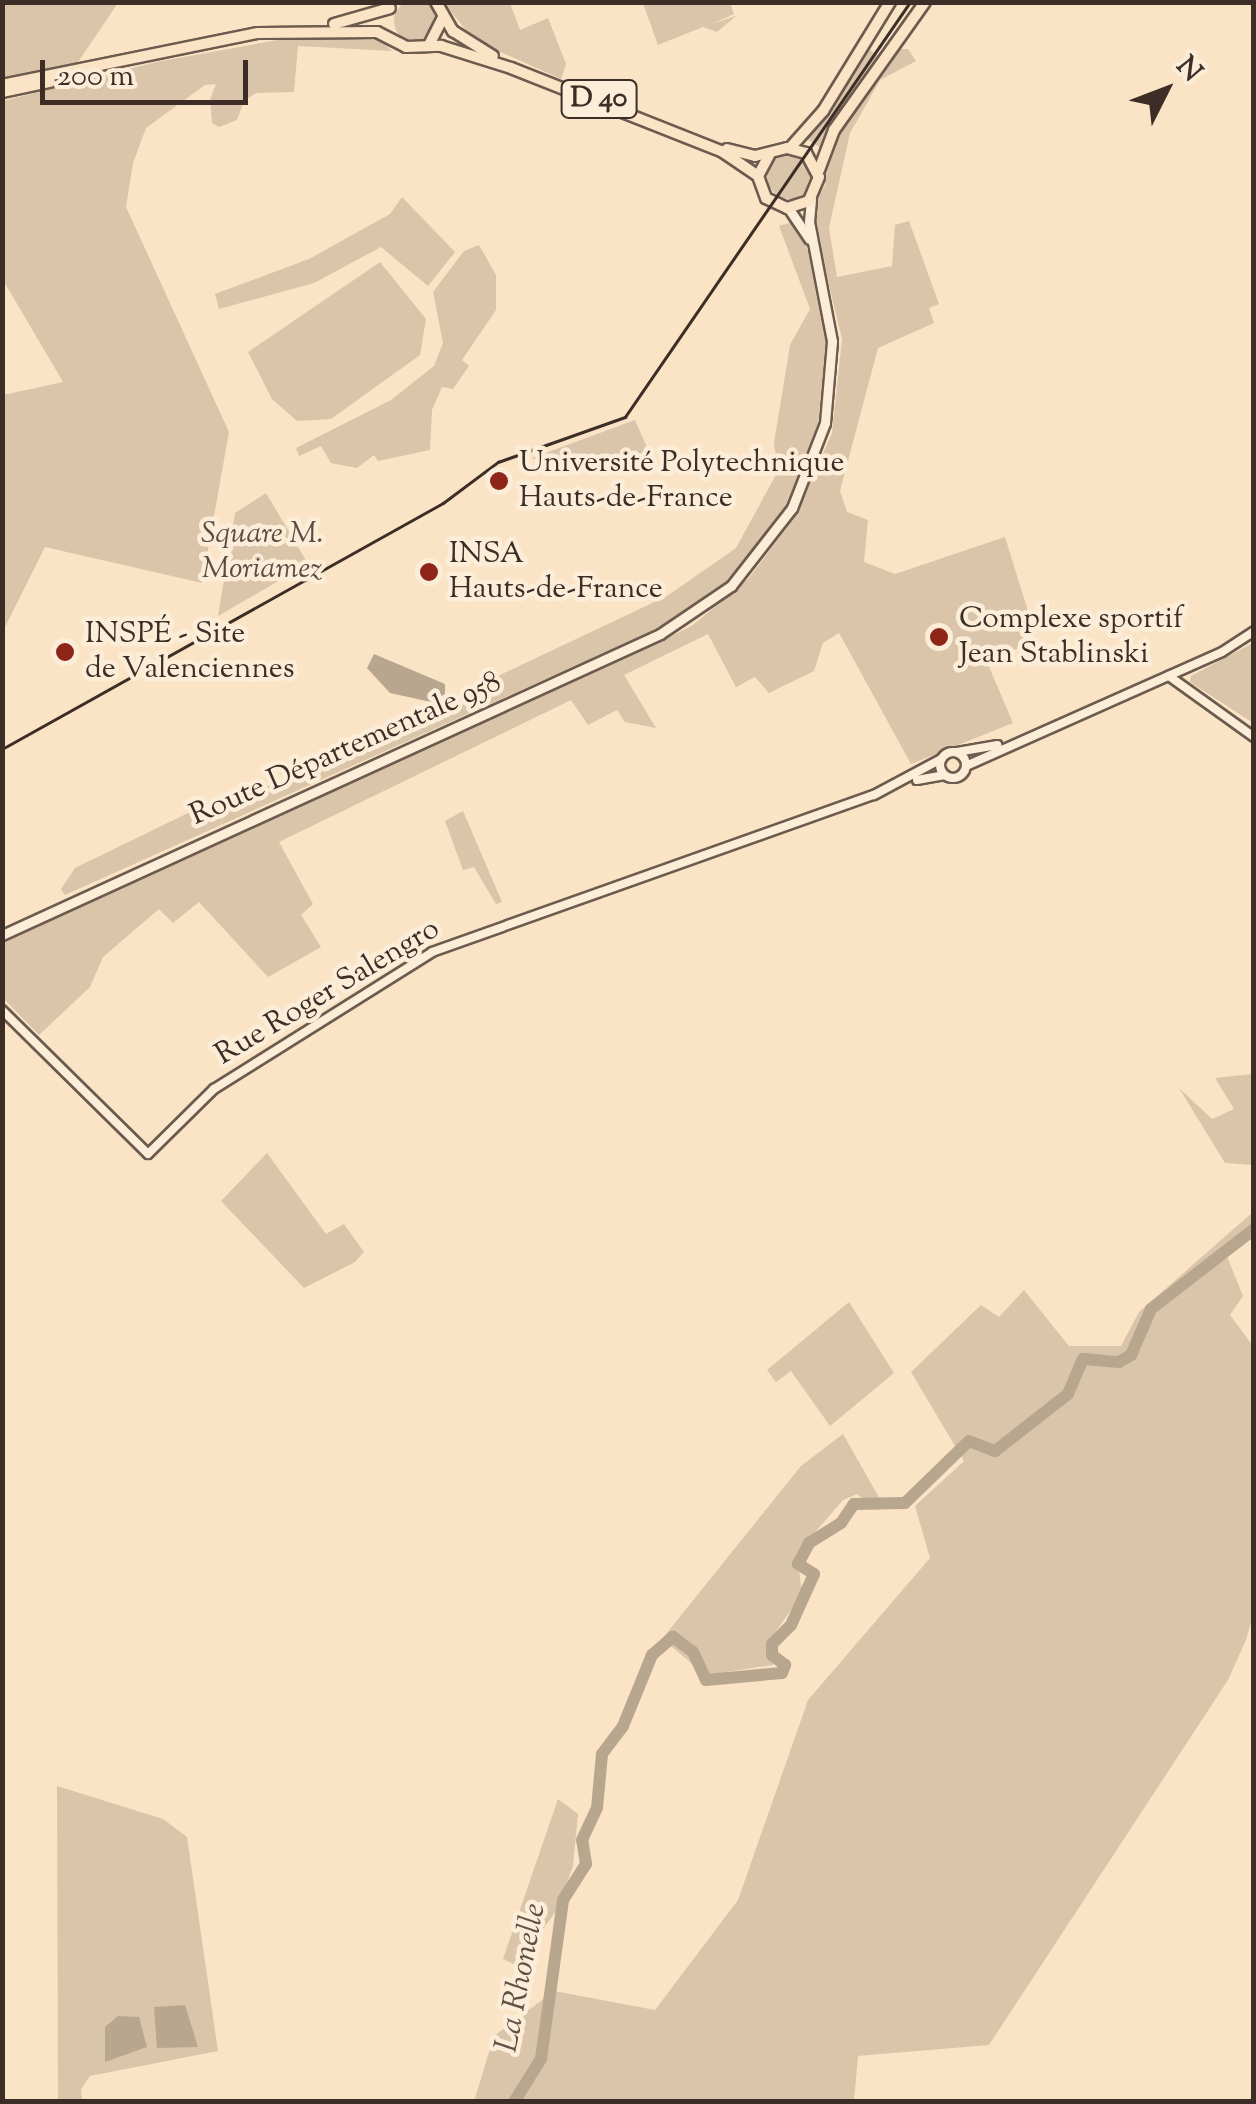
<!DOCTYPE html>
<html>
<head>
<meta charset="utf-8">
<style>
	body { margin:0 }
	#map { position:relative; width:1256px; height:2104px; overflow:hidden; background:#fae4c5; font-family:"Sorts Mill Goudy",serif }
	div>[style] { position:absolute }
	.green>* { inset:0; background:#dac5aa; transform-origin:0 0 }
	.round { border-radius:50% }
	.water>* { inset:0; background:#b9a68f }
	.river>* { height:12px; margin:-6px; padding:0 6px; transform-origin:6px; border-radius:6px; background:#b9a68f }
	.roads { filter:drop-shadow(2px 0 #6c5b4e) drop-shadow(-2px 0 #6c5b4e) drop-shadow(0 2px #6c5b4e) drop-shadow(0 -2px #6c5b4e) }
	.tertiary>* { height:8px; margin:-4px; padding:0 4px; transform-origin:4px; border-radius:4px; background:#fcedd9 }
	.tertiary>.ring { margin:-4px; padding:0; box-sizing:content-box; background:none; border:8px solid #fcedd9; border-radius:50% }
	.secondary>* { height:9px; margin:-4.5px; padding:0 4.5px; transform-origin:4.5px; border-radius:4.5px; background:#fcedd9 }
	.primary>* { height:10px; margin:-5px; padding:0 5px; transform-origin:5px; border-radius:5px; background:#fae4c5 }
	.tram>* { height:2.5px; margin:-1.25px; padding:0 1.25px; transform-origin:1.25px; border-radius:1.25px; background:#3c2d27 }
	.dots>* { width:28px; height:28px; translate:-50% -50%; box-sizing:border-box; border:5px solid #fcedd9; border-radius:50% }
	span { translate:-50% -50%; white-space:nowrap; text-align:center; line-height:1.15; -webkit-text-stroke:9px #fcedd9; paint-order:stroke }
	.shield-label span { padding:2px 8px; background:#fcedd9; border:2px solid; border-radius:8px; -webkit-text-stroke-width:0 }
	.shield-label { font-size:28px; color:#3c2d27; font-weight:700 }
	.poi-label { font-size:30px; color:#3c2d27 }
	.left { translate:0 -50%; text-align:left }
	.park-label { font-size:30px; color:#5c4b41; font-style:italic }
	.street-label { font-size:30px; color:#3c2d27 }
	.water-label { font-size:32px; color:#625146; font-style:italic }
	.frame { position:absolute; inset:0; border:5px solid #3c2d27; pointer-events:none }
	.north { position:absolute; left:1116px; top:40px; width:100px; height:100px; -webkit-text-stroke:8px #fcedd9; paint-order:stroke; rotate:48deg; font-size:28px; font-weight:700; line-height:40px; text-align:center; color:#3c2d27 }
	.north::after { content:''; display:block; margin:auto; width:35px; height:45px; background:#3c2d27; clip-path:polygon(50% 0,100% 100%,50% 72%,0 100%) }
	.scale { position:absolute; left:40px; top:60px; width:208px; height:45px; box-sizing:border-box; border:5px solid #3c2d27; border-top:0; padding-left:12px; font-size:30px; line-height:35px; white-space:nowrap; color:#3c2d27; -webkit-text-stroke:8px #fcedd9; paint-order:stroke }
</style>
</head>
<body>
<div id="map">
	<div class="green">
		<i class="round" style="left:394px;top:0;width:42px;height:42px"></i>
		<i style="clip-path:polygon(2px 3px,118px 3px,76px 65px,3px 81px)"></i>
		<i style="clip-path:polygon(444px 3px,510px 3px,520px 30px,548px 18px,566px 64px,561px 79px,474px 40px)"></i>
		<i style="clip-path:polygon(643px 3px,730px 3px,734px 14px,712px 24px,736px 16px,717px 32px,703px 27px,658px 45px)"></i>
		<i style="clip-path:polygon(305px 35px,378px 37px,392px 51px,298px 46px,294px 92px,256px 93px,244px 101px,237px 120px,219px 127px,212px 123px,210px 100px,216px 84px,205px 85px,146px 128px,133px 163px,126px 207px,229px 432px,202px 583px,45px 547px,3px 631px,3px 395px,63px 382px,3px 280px,3px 101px,156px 62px)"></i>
		<i style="left:867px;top:48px;width:17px;height:109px;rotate:33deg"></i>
		<i style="clip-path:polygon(897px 49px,908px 49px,916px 61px,880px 80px,850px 133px,829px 228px,837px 277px,892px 266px,895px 225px,909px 221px,939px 304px,929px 308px,934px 323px,878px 348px,840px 491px,847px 512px,868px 520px,864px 562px,895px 574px,1005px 537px,1037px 640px,987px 662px,1013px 723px,911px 764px,839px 633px,823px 643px,814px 671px,769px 693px,755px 677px,736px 687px,708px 634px,624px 675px,656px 728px,625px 722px,617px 710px,588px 725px,571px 700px,279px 842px,313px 904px,301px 915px,321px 947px,268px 977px,199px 902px,173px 923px,159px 909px,103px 957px,90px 987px,39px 1035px,3px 998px,3px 942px,662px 641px,693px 625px,748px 579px,795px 517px,832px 433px,842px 339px,811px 210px,825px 185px,828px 146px)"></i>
		<i class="round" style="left:767px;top:153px;width:46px;height:46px"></i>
		<i style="clip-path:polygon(402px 197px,455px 252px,428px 286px,381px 247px,314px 283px,219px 309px,215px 294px,309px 259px,390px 214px)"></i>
		<i style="clip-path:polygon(795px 221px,819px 277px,827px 322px,821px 413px,794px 495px,765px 541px,708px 600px,648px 633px,65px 895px,61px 889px,75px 868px,221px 797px,282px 783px,445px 709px,481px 684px,667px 596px,736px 548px,778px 471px,774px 443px,790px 345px,810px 309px,779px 226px)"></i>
		<i style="clip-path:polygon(479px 245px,496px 275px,496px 310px,462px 360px,469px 366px,453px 389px,442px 387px,432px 410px,430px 450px,378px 461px,374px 455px,357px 468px,331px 463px,321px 446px,299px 456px,296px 448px,391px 400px,434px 366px,443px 343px,433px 292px,464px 251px)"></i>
		<i style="clip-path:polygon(380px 262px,426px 319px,420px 355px,331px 419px,297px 421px,272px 399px,248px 352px)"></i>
		<i style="clip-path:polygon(635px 420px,650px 454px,557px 473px,532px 458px)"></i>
		<i style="clip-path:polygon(266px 493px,308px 564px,218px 616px,235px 513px)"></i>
		<i style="clip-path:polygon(1253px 643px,1253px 723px,1190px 682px,1191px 676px)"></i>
		<i style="clip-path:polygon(463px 811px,502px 902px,496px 904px,474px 867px,463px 870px,445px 821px)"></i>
		<i style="clip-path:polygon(1252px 1074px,1253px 1165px,1225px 1163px,1179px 1088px,1212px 1119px,1234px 1109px,1215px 1078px)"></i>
		<i style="clip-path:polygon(267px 1153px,326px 1234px,344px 1224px,364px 1252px,355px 1262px,304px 1288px,221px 1201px)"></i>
		<i style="clip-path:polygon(1253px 1212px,1253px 1233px,1226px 1254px,1243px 1296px,1230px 1315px,1253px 1346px,1254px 1612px,1246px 1640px,1228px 1680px,989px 2045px,858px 2056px,854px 2101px,474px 2101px,494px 2036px,554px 1991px,655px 2010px,738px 1900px,808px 1700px,930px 1558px,915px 1506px,964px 1461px,911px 1372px,981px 1305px,999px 1317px,1024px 1290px,1069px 1346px,1121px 1346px,1139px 1312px)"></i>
		<i style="clip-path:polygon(849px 1302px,894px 1373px,830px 1426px,791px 1371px,776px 1382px,767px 1370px)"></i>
		<i style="clip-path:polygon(843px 1434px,885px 1508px,877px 1510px,857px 1494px,843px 1500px,797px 1553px,802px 1594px,769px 1641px,773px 1665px,706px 1675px,662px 1639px,801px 1466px)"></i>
		<i style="clip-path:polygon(57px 1786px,163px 1819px,187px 1837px,218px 2051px,90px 2076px,81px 2089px,82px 2101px,58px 2101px)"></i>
		<i style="clip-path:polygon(558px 1799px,578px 1814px,573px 1866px,557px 1910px,516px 1965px,503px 1959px)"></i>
	</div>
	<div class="water">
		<i style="clip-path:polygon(374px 654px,445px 684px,445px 694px,431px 702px,390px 693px,367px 668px)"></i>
		<i style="clip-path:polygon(185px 2005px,198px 2047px,157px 2048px,154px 2007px)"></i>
		<i style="clip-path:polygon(118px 2016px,139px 2017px,147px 2047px,105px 2062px,105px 2027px)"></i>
	</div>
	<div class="river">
		<i style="left:514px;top:2102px;width:51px;rotate:-57.9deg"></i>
		<i style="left:541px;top:2059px;width:161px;rotate:-82.1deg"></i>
		<i style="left:563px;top:1900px;width:43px;rotate:-57.4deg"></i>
		<i style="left:586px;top:1864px;width:24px;rotate:-99deg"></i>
		<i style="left:582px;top:1840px;width:35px;rotate:-65deg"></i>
		<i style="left:597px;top:1808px;width:54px;rotate:-84.7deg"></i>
		<i style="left:602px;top:1754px;width:35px;rotate:-53deg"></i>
		<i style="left:623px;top:1726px;width:77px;rotate:-67.8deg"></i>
		<i style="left:652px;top:1655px;width:28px;rotate:-41deg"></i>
		<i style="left:673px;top:1637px;width:25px;rotate:37deg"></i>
		<i style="left:693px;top:1652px;width:31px;rotate:65deg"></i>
		<i style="left:706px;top:1680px;width:76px;rotate:-5.3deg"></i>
		<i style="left:782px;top:1673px;width:9px;rotate:-69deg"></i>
		<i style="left:785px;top:1665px;width:16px;rotate:-142deg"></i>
		<i style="left:772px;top:1655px;width:11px;rotate:-90deg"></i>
		<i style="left:772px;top:1644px;width:27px;rotate:-45deg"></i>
		<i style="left:791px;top:1625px;width:56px;rotate:-65.7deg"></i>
		<i style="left:814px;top:1574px;width:19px;rotate:-148deg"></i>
		<i style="left:798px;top:1564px;width:24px;rotate:-62deg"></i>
		<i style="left:809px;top:1543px;width:38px;rotate:-32deg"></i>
		<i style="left:841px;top:1523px;width:23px;rotate:-56deg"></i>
		<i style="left:854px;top:1504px;width:51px;rotate:-1.1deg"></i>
		<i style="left:905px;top:1503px;width:89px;rotate:-44.1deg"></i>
		<i style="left:969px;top:1441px;width:28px;rotate:21deg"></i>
		<i style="left:995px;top:1451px;width:93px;rotate:-38deg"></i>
		<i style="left:1068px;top:1394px;width:38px;rotate:-67deg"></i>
		<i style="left:1083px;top:1359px;width:36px;rotate:5deg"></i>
		<i style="left:1119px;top:1362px;width:14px;rotate:-30deg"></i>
		<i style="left:1131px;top:1355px;width:50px;rotate:-66.5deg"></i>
		<i style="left:1151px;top:1309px;width:130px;rotate:-37.8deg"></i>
	</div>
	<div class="roads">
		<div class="tertiary">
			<i style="left:1169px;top:676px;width:105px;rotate:35.7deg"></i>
			<i class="ring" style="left:940px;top:752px;width:18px;height:18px"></i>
			<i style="left:957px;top:752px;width:41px;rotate:-9.9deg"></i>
			<i style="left:966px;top:766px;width:280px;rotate:-24deg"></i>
			<i style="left:1222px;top:652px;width:38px;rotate:-33deg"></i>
			<i style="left:917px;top:780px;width:27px;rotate:-10deg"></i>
			<i style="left:2px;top:1010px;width:205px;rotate:44.6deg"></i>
			<i style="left:148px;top:1154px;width:93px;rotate:-44.6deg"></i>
			<i style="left:214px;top:1089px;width:257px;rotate:-32.1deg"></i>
			<i style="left:432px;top:952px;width:469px;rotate:-19.6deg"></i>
			<i style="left:874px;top:795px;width:76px;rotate:-28.2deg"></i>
		</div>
		<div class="secondary">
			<i style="left:789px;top:209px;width:36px;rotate:56deg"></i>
			<i style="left:2px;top:935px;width:724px;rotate:-24.58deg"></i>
			<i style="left:660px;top:634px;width:86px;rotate:-34.1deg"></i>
			<i style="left:731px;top:586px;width:99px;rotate:-52deg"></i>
			<i style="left:792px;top:508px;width:91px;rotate:-68.8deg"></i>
			<i style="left:825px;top:423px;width:82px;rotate:-85.1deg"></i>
			<i style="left:832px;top:341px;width:121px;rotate:-100.9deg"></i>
			<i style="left:809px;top:222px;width:23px;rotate:-85deg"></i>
		</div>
		<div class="primary">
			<i style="left:436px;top:2px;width:34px;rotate:60deg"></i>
			<i style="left:453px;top:31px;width:47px;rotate:32deg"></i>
			<i style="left:334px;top:24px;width:58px;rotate:-15.9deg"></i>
			<i style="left:429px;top:45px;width:31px;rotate:-63deg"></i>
			<i style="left:2px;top:85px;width:261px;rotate:-11.5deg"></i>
			<i style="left:258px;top:33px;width:119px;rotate:-0.5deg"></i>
			<i style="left:377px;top:32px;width:33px;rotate:27deg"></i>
			<i style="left:406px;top:47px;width:35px;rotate:-2deg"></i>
			<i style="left:441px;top:46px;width:73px;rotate:17.4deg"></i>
			<i style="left:511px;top:68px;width:228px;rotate:21.6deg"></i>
			<i style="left:723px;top:152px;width:42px;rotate:34.4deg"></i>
			<i style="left:2px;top:92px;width:49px;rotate:-11.8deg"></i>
			<i style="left:790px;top:148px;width:50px;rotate:-48.3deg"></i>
			<i style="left:823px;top:111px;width:128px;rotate:-58.4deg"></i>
			<i style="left:727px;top:149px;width:29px;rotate:14deg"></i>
			<i style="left:755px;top:156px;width:33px;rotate:-14deg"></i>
			<i style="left:787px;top:148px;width:20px;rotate:15deg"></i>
			<i style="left:806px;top:153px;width:27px;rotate:62deg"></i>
			<i style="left:819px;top:177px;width:26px;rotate:113deg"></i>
			<i style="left:809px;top:201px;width:23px;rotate:162deg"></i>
			<i style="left:787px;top:208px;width:23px;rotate:-155deg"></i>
			<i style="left:766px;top:198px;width:23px;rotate:-110deg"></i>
			<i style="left:758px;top:176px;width:24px;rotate:-62deg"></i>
			<i style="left:819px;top:170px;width:43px;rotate:-69.4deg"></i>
			<i style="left:834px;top:130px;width:157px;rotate:-54.6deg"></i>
		</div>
	</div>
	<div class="tram">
		<i style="left:2px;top:749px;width:505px;rotate:-29.15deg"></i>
		<i style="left:443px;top:503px;width:69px;rotate:-36.7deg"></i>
		<i style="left:498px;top:462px;width:135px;rotate:-19.5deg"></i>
		<i style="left:625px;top:417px;width:503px;rotate:-55.52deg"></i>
	</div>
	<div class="dots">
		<i style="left:499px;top:481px;background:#8f2418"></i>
		<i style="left:429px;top:572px;background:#8f2418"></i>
		<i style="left:939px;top:637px;background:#8f2418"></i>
		<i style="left:65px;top:652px;background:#8f2418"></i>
	</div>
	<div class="shield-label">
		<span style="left:599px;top:99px">D 40</span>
	</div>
	<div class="poi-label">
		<span class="left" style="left:519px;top:481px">Université Polytechnique<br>Hauts-de-France</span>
		<span class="left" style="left:449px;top:572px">INSA<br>Hauts-de-France</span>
		<span class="left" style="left:959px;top:637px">Complexe sportif<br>Jean Stablinski</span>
		<span class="left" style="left:85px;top:652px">INSPÉ - Site<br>de Valenciennes</span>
	</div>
	<div class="park-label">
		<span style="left:262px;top:552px">Square M.<br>Moriamez</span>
	</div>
	<div class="street-label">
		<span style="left:346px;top:750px;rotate:-24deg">Route Départementale 958</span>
		<span style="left:328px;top:993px;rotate:-31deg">Rue Roger Salengro</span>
	</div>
	<div class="water-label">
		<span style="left:522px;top:1978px;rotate:-79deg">La Rhonelle</span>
	</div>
	<div class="frame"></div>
	<div class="north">N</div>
	<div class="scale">200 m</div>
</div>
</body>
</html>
